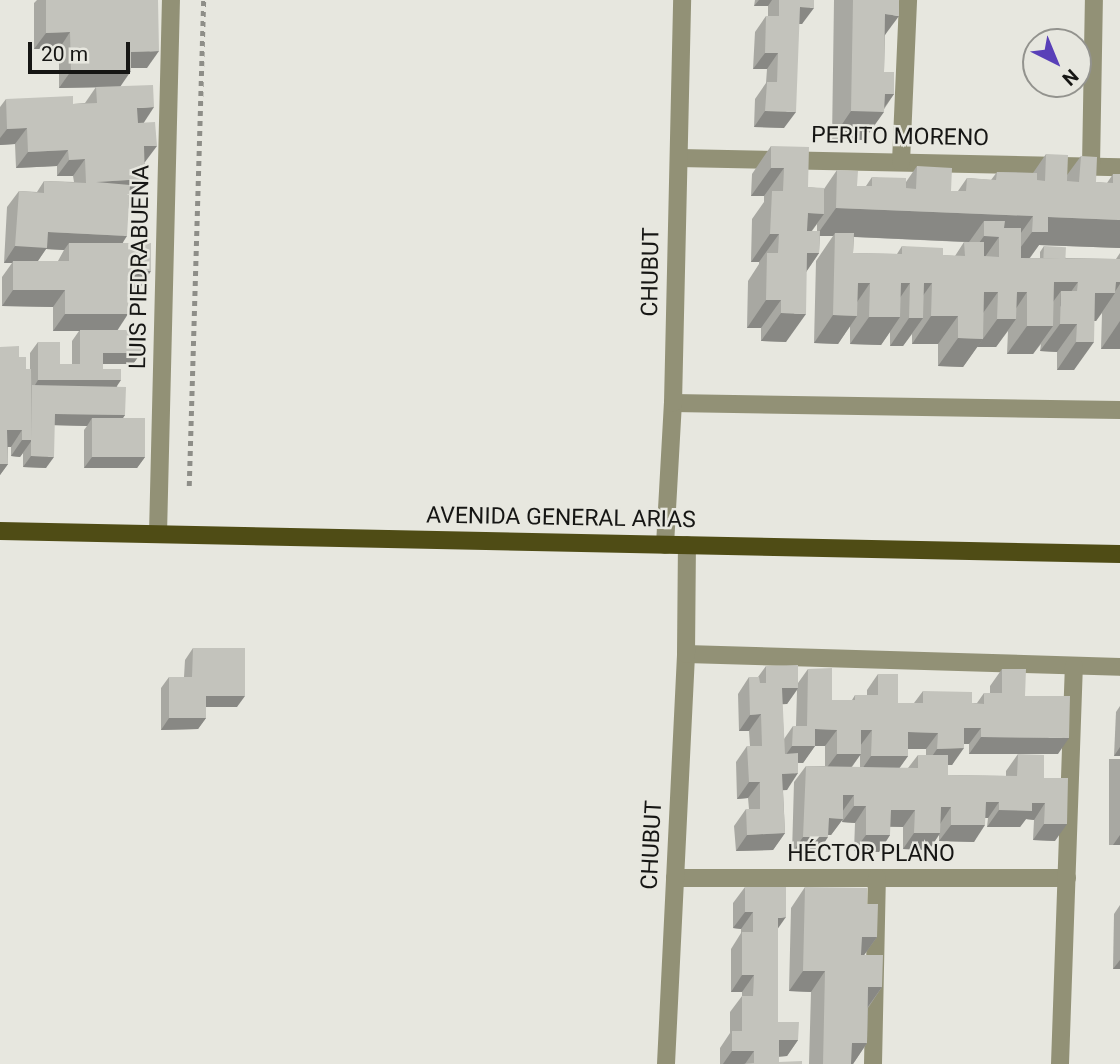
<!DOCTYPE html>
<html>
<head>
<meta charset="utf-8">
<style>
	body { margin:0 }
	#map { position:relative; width:1120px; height:1064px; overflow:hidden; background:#e7e7df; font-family:Roboto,sans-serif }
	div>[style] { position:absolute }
	.path>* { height:4.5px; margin-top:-2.25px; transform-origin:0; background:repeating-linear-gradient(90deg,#8e8e88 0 5px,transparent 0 10px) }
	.minor>* { height:18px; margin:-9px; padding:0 9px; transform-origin:9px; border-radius:9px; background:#929176 }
	.major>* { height:18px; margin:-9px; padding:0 9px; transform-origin:9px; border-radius:9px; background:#4f4c15 }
	.wall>* { inset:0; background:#a8a8a2; transform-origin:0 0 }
	.shaded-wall>* { inset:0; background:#888884 }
	.building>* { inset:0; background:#c3c3bc; transform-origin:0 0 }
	span { translate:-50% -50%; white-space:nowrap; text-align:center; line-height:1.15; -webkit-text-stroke:5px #e7e7df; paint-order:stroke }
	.street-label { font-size:23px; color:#161614 }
	.north { position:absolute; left:1022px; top:28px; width:70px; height:70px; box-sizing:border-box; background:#e7e7df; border:2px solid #93938e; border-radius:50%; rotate:137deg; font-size:19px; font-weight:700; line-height:28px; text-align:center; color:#161614 }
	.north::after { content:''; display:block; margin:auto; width:24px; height:32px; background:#5940b8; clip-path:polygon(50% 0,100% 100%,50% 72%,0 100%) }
	.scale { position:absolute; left:28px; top:42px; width:102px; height:32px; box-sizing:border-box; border:4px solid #161614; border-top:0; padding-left:9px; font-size:21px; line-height:24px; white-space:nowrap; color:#161614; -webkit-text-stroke:5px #e7e7df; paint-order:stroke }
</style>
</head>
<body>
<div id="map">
	<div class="path">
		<i style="left:189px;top:486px;width:486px;rotate:-88.3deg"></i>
	</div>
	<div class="minor">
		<i style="left:679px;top:158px;width:441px;rotate:1.2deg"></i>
		<i style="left:901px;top:162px;width:162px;rotate:-87.5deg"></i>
		<i style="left:1091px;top:166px;width:166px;rotate:-89deg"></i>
		<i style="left:673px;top:403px;width:447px;rotate:0.9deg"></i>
		<i style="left:158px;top:534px;width:534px;rotate:-88.61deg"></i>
		<i style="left:665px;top:545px;width:142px;rotate:-86.8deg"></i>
		<i style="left:673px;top:403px;width:403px;rotate:-88.7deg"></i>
		<i style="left:686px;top:654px;width:434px;rotate:1.7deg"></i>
		<i style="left:675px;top:878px;width:392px"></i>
		<i style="left:666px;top:1064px;width:410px;rotate:-87.2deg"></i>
		<i style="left:686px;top:654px;width:109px;rotate:-89.5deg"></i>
		<i style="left:873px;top:1064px;width:186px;rotate:-88.8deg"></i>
		<i style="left:1060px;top:1064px;width:398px;rotate:-88deg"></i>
	</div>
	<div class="major">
		<i style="left:0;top:531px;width:1120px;rotate:1.18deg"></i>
	</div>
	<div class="wall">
		<i style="clip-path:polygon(evenodd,37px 0,158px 0,147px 68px,131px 68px,120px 86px,144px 123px,145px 179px,133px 196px,130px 196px,123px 243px,140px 288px,129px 288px,117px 330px,141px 353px,133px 364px,103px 364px,103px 369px,117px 386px,125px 415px,123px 418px,145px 457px,137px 468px,84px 468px,84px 430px,87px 426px,54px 425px,46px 468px,23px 467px,23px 453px,20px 457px,11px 456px,11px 447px,8px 447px,8px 464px,0 475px,0 347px,19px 357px,26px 369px,30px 369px,30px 353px,38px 342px,60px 364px,72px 364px,72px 341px,79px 331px,53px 331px,53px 307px,2px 306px,2px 277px,12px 263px,4px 263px,7px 207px,19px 191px,37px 192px,44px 181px,74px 182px,73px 176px,57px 176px,57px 166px,16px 168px,15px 144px,0 145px,0 107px,6px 99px,73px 104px,85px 103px,96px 87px,59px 88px,59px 49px,34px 49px,34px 3px,37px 0,46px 249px,64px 250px,58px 261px,38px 261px,46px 249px)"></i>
		<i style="clip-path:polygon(755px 0,814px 0,802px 24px,799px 24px,784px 128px,754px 127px,755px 99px,766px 83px,767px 69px,753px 69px,755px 32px,766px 16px,768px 16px,768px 6px,754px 6px)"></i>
		<i style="clip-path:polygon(834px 0,899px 0,885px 35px,884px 72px,894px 94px,864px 140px,832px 139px)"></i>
		<i style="clip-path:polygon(evenodd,771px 146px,808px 187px,824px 189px,837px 170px,857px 186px,866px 186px,872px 177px,906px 182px,917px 166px,951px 191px,958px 191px,967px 178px,991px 180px,997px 172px,1033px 173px,1046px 154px,1067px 175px,1081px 156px,1096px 182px,1107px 183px,1113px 174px,1120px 248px,1039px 245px,1030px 258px,1040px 258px,1040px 252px,1044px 246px,1066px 258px,1116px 259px,1120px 253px,1120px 349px,1101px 349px,1102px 313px,1096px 321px,1094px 321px,1074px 370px,1057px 370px,1057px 352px,1040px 351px,1041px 344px,1033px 354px,1007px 354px,1008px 331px,996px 347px,977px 347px,963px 367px,938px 366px,938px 344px,912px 344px,912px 334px,903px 346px,890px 346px,890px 332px,881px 345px,850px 344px,850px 326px,838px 344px,814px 343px,816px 261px,833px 236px,820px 236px,819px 253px,806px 272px,786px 342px,761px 341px,761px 328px,747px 328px,748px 281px,759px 264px,759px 262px,751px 262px,752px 219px,764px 202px,764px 196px,751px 196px,752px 174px,771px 146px,817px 224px,817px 231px,812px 231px,817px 224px,771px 146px,854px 237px,964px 242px,955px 256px,943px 255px,902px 246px,897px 254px,853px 253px,854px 237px)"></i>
		<i style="clip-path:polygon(193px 648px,237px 707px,206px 707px,206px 718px,198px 729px,161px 730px,161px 688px,169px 677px,184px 677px,185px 660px)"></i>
		<i style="clip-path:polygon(evenodd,766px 666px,798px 683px,808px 669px,832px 700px,852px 700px,855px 695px,867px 695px,867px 690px,878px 674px,898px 703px,914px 703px,923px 691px,972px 703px,977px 703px,984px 693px,990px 693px,990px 686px,1002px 669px,1025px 696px,1058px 754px,969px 754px,969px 744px,964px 744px,952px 765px,948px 765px,948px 775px,1006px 776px,1006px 771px,1018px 754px,1044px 778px,1055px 841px,1033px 840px,1034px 820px,1026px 819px,1020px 827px,987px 827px,988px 818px,985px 818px,974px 842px,939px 841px,939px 835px,929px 850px,903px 849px,903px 827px,890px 827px,890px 835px,879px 852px,854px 851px,855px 823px,842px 822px,842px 820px,831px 835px,828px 835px,817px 854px,792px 853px,794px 782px,806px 766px,825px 766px,825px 746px,815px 746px,803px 763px,798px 763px,787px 790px,783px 790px,785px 833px,773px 850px,736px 851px,734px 826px,746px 809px,749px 809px,748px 798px,737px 799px,736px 762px,747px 746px,750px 746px,749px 731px,739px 731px,738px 694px,749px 677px,758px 677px,766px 666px,797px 690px,796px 726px,793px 726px,784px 739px,782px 704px,787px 704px,797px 690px,766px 666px,908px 749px,926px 749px,926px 755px,918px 755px,908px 768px,899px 768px,908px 756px,908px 749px,766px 666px,860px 755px,860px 767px,852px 767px,860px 755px)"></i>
		<i style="clip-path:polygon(1120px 706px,1120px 756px,1114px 756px,1116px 712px)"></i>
		<i style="left:1120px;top:759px;width:86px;height:11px;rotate:90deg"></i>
		<i style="clip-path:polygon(745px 887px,778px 929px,778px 1022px,798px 1040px,787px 1056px,779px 1057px,779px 1062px,802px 1064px,720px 1064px,720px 1048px,730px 1033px,730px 1012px,742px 996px,742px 992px,731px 992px,731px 949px,741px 933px,741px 929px,733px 928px,733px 903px)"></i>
		<i style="clip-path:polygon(805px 887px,867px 904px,877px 937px,864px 955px,882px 987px,868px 1008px,867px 1043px,853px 1064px,809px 1064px,811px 992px,789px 991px,791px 908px)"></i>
		<i style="clip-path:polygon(1120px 905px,1120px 969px,1113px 969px,1114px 914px)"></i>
	</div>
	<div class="shaded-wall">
		<i style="clip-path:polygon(759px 0,772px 0,768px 6px,754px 6px)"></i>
		<i style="clip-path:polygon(800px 7px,814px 8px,802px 24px,788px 24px)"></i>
		<i style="clip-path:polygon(885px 14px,899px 16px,879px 43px)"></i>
		<i style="clip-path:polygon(70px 32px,59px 49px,34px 49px,46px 33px)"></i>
		<i style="clip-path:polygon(159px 51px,147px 68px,120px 68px,131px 52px)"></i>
		<i style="clip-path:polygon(765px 53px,778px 53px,767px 69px,753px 69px)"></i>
		<i style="clip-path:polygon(71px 71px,131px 71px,120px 87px,59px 88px)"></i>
		<i style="clip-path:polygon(885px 94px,894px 94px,881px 112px,884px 112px,864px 140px,832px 139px,851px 111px)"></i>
		<i style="clip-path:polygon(154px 107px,143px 124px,126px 124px,137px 108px)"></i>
		<i style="clip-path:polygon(765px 111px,796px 112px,784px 128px,754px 127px)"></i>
		<i style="clip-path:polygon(27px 128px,15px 144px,0 145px,0 138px,7px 129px)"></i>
		<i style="clip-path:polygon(144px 146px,157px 146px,145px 162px,132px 163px)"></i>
		<i style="clip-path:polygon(68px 150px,57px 166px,16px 168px,28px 152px)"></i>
		<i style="clip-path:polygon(85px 159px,73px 176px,57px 176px,69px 160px)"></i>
		<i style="clip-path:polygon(771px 168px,784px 168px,764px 196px,751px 196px)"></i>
		<i style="clip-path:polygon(145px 179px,133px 196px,84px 199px,96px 182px)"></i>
		<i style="clip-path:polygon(836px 208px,1033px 216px,1013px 244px,999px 237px,980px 264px,964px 264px,984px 236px,984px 221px,969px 242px,835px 236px,835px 233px,833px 236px,816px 236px)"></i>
		<i style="clip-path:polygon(808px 213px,824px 214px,804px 241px)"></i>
		<i style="clip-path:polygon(1048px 217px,1120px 220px,1120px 248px,1039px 245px,1028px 260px,1012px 259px,1032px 232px)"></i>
		<i style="clip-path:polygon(48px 232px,127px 236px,116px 253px,69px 243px,64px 250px,46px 249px,35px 265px,13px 261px,12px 263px,4px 263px,15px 246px)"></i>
		<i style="clip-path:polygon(770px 234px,779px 234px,759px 262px,751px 262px)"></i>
		<i style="clip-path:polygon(807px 253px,819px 253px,800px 281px)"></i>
		<i style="clip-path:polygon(129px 271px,151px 271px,140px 288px,117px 288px)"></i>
		<i style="clip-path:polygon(1054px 282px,1078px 282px,1060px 307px,1061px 291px,1047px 310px)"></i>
		<i style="clip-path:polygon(1116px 282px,1120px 282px,1120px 284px,1114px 293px,1115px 293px,1096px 321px,1075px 321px,1095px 293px)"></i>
		<i style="clip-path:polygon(858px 283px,870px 283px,851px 311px)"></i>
		<i style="clip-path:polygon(901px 283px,910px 283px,891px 311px)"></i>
		<i style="clip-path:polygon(924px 283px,932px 283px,912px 311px)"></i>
		<i style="clip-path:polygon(13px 290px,65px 290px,53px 307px,2px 306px)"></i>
		<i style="clip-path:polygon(984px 292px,998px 292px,978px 320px)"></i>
		<i style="clip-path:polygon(1017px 292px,1027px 292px,1009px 319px,1016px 319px,996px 347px,977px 347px)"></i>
		<i style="clip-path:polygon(766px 300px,781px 300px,761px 328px,747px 328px)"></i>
		<i style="clip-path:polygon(781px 313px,806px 314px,786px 342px,761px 341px)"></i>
		<i style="clip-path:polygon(65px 314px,128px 314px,117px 331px,53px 331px)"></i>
		<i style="clip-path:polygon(833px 315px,857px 316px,838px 344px,814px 343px)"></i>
		<i style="clip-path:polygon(931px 316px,958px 316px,938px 344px,912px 344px)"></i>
		<i style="clip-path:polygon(869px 317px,900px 317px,881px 345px,850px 344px)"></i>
		<i style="clip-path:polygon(909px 318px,923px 318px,903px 346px,890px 346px)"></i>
		<i style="clip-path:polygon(1120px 321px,1120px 349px,1101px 349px)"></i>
		<i style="clip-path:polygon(1060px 324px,1077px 324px,1057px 352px,1040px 351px)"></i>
		<i style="clip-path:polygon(1027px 326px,1053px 326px,1033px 354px,1007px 354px)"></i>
		<i style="clip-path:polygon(958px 338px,983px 339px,963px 367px,938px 366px)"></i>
		<i style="clip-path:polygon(1076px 342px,1094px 342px,1074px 370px,1057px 370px)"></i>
		<i style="clip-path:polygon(103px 353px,141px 353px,133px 364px,95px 364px)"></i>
		<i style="clip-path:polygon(38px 380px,121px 380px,113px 392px,32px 390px)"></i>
		<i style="clip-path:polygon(55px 414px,125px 415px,117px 426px,92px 418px,87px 426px,47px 425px)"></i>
		<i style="clip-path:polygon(7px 430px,22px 430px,11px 447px,0 447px)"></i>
		<i style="clip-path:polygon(22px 440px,32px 440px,20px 457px,11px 456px)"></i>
		<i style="clip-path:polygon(31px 456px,54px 457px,46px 468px,23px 467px)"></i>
		<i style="clip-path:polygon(92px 457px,145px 457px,137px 468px,84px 468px)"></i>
		<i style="clip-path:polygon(0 464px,8px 464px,0 475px)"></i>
		<i style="clip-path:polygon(782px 688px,798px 688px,787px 704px,770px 705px)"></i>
		<i style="clip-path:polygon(206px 696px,245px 696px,237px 707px,198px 707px)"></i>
		<i style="clip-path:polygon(761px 714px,749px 731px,739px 731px,750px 715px)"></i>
		<i style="clip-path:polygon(169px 718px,206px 718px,198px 729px,161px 730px)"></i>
		<i style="clip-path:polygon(964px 728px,981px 728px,969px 744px,952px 744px)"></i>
		<i style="clip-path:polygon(815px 729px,837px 730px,825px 746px,804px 746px)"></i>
		<i style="clip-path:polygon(861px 730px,872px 730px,860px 746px)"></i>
		<i style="clip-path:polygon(908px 732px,938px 733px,926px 749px,897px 749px)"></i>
		<i style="clip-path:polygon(981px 737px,1069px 738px,1058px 754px,969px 754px)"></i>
		<i style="clip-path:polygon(792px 746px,815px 746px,803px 763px,781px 762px)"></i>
		<i style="clip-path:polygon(1120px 747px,1120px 756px,1114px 756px)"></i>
		<i style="clip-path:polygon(964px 748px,952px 765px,926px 765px,937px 749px)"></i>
		<i style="clip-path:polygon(837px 754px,861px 754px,849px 770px,825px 770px)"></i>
		<i style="clip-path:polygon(871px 756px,908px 756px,896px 773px,860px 772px)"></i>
		<i style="clip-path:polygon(798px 773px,787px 790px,771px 791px,782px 774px)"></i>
		<i style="clip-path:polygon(749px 782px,760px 782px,748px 798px,737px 799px)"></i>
		<i style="clip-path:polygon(843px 795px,854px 795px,842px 812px)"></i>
		<i style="clip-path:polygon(986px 802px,999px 802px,988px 818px,975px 818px)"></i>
		<i style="clip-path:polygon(1032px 803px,1045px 803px,1034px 820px,1026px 819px,1020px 827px,987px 827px,999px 810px)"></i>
		<i style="clip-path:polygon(854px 806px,866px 806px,855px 823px,842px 822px)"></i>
		<i style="clip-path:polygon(941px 807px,951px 807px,940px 824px)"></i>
		<i style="clip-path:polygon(891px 810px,915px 810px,903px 827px,879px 826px)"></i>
		<i style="clip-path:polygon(829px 818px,843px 819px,831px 835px,817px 835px)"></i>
		<i style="clip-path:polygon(1044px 824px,1067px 824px,1055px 841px,1033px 840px)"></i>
		<i style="clip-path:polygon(951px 825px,985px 825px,974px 842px,939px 841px)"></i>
		<i style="clip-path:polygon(785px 833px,773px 850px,736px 851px,747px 835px)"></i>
		<i style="clip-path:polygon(914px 833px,940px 833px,929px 850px,903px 849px)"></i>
		<i style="clip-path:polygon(866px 835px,890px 835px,879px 852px,854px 851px)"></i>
		<i style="clip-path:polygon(1120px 835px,1120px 845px,1113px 845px)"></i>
		<i style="clip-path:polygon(803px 837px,828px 837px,817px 854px,792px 853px)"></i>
		<i style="clip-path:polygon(745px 912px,753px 912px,741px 929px,733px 928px)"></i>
		<i style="clip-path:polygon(786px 917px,774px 934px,778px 918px)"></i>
		<i style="clip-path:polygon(862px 937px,877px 937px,862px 958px,847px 958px)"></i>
		<i style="clip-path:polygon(1120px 960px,1120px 969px,1113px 969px)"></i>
		<i style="clip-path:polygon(803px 971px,825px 971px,811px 992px,789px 991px)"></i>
		<i style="clip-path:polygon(742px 975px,754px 975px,742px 992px,731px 992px)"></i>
		<i style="clip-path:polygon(868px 987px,882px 987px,867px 1008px)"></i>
		<i style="clip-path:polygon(779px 1040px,798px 1040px,787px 1056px,767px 1057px)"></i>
		<i style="clip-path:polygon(852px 1043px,867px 1043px,853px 1064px,837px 1064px)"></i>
		<i style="clip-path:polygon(732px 1051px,754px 1051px,745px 1064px,723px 1064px)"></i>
	</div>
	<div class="building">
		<i style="clip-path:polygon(46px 0,158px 0,159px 51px,131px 52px,131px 71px,71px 71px,70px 32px,46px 33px)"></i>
		<i style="clip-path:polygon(779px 0,814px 0,814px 8px,800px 7px,796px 112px,765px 111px,767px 82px,777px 82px,778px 53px,765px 53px,766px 16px,779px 16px)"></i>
		<i style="clip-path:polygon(853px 0,899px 0,899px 16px,885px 14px,884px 72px,894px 72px,894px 94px,885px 94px,884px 112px,851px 111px)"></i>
		<i style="clip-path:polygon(153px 85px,154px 107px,137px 108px,138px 123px,155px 122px,157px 146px,144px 146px,145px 179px,96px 182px,130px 185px,127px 236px,48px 232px,47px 248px,15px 246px,19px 191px,44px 193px,44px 181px,86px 183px,85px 159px,69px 160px,68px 150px,28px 152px,27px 128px,7px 129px,6px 99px,73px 96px,73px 104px,97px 103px,96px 87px)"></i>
		<i style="clip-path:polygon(771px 146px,809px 147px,808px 187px,824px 188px,824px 214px,808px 213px,807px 231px,820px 231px,819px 253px,807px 253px,806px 314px,781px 313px,781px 300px,766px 300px,767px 253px,778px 253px,779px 234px,770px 234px,772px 191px,783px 191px,784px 168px,771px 168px)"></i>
		<i style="clip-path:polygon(1046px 154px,1068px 155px,1067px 181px,1079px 182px,1081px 156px,1097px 157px,1096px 182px,1113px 183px,1113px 174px,1120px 174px,1120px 220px,1048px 217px,1048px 232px,1032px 232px,1033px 216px,836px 208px,837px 170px,858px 171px,857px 186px,872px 186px,872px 177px,906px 178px,906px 188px,916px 189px,917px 166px,952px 168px,951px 191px,966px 191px,967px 178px,996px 180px,997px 172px,1037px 173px,1037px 180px,1045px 181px)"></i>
		<i style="clip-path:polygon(984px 221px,1005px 221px,1004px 228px,1021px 228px,1021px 258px,1120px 259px,1120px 282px,1116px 282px,1115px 293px,1095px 293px,1094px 342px,1076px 342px,1077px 324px,1060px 324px,1061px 291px,1077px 291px,1078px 282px,1054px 282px,1053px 326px,1027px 326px,1027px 292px,1017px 292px,1016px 319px,997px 319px,998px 292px,984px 292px,983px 339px,958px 338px,958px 316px,931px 316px,932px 283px,924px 283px,923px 318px,909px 318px,910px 283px,901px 283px,900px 317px,869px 317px,870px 283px,858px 283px,857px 316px,833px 315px,835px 233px,854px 233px,853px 253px,902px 254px,902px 246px,943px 248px,943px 255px,965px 256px,964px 242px,984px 242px,984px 256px,999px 257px,999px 237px,984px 236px)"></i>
		<i style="clip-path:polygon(69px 243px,151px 243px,151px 271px,129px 271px,128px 314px,65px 314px,65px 290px,13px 290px,13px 261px,69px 261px)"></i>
		<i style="left:1044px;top:246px;width:22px;height:12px;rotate:3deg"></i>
		<i style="clip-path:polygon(80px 330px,141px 330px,141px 353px,103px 353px,103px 369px,121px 369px,121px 380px,38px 380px,38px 342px,60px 342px,60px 364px,80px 364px)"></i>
		<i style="clip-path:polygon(19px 346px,19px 357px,26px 357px,26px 369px,31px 369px,32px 440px,22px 440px,22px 430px,7px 430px,8px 464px,0 464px,0 347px)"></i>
		<i style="clip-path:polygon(32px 385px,126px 387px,125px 415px,55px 414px,54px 457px,31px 456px,31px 440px,32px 440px)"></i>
		<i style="left:92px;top:418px;width:53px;height:39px"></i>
		<i style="clip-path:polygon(193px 648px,245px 648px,245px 696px,206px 696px,206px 718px,169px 718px,169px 677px,192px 677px)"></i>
		<i style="clip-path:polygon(798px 665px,798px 688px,782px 688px,785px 754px,798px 753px,798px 773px,782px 774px,785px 833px,747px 835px,746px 809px,760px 809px,760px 782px,749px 782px,747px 746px,762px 746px,761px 714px,750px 715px,749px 677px,759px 677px,760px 683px,766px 683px,766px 666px)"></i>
		<i style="clip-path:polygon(832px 668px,832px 700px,855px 700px,855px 695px,878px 695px,878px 674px,898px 674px,898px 703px,923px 703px,923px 691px,972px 692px,972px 703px,984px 704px,984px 693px,1002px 693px,1002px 669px,1026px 669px,1025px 696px,1070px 696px,1069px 738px,981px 737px,981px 728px,964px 728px,964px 748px,937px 749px,938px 733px,908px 732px,908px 756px,871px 756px,872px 730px,861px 730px,861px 754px,837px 754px,837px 730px,815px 729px,815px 746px,792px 746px,793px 726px,807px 726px,808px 669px)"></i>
		<i style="clip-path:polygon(1018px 754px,1044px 755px,1044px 778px,1068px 778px,1067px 824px,1044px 824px,1045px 803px,1032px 803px,1032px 811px,999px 810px,999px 802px,986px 802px,985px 825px,951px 825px,951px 807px,941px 807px,940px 833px,914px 833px,915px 810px,891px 810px,890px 835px,866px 835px,866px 806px,854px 806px,854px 795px,843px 795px,843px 819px,829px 818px,828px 837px,803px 837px,806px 766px,918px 768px,918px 755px,948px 755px,948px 775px,1017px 776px)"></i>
		<i style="clip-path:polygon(745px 887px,786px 887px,786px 917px,778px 918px,778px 1022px,799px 1022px,798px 1040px,779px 1040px,779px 1062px,802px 1061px,802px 1064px,743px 1064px,754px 1063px,754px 1051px,732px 1051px,732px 1031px,742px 1031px,742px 996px,753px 996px,754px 975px,742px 975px,742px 932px,753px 932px,753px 912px,745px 912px)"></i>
		<i style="clip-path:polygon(805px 887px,867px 888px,867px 904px,878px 904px,877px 937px,862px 937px,861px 955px,883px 955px,882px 987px,868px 987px,867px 1043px,852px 1043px,851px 1064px,823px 1064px,825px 971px,803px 971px)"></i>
	</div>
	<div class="street-label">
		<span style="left:900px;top:137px;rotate:1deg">PERITO MORENO</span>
		<span style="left:140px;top:267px;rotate:-89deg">LUIS PIEDRABUENA</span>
		<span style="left:651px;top:272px;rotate:-89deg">CHUBUT</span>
		<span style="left:561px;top:518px;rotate:1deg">AVENIDA GENERAL ARIAS</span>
		<span style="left:652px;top:845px;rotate:-87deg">CHUBUT</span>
		<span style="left:871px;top:854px">HÉCTOR PLANO</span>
	</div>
	<div class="north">N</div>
	<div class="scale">20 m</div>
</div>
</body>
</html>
